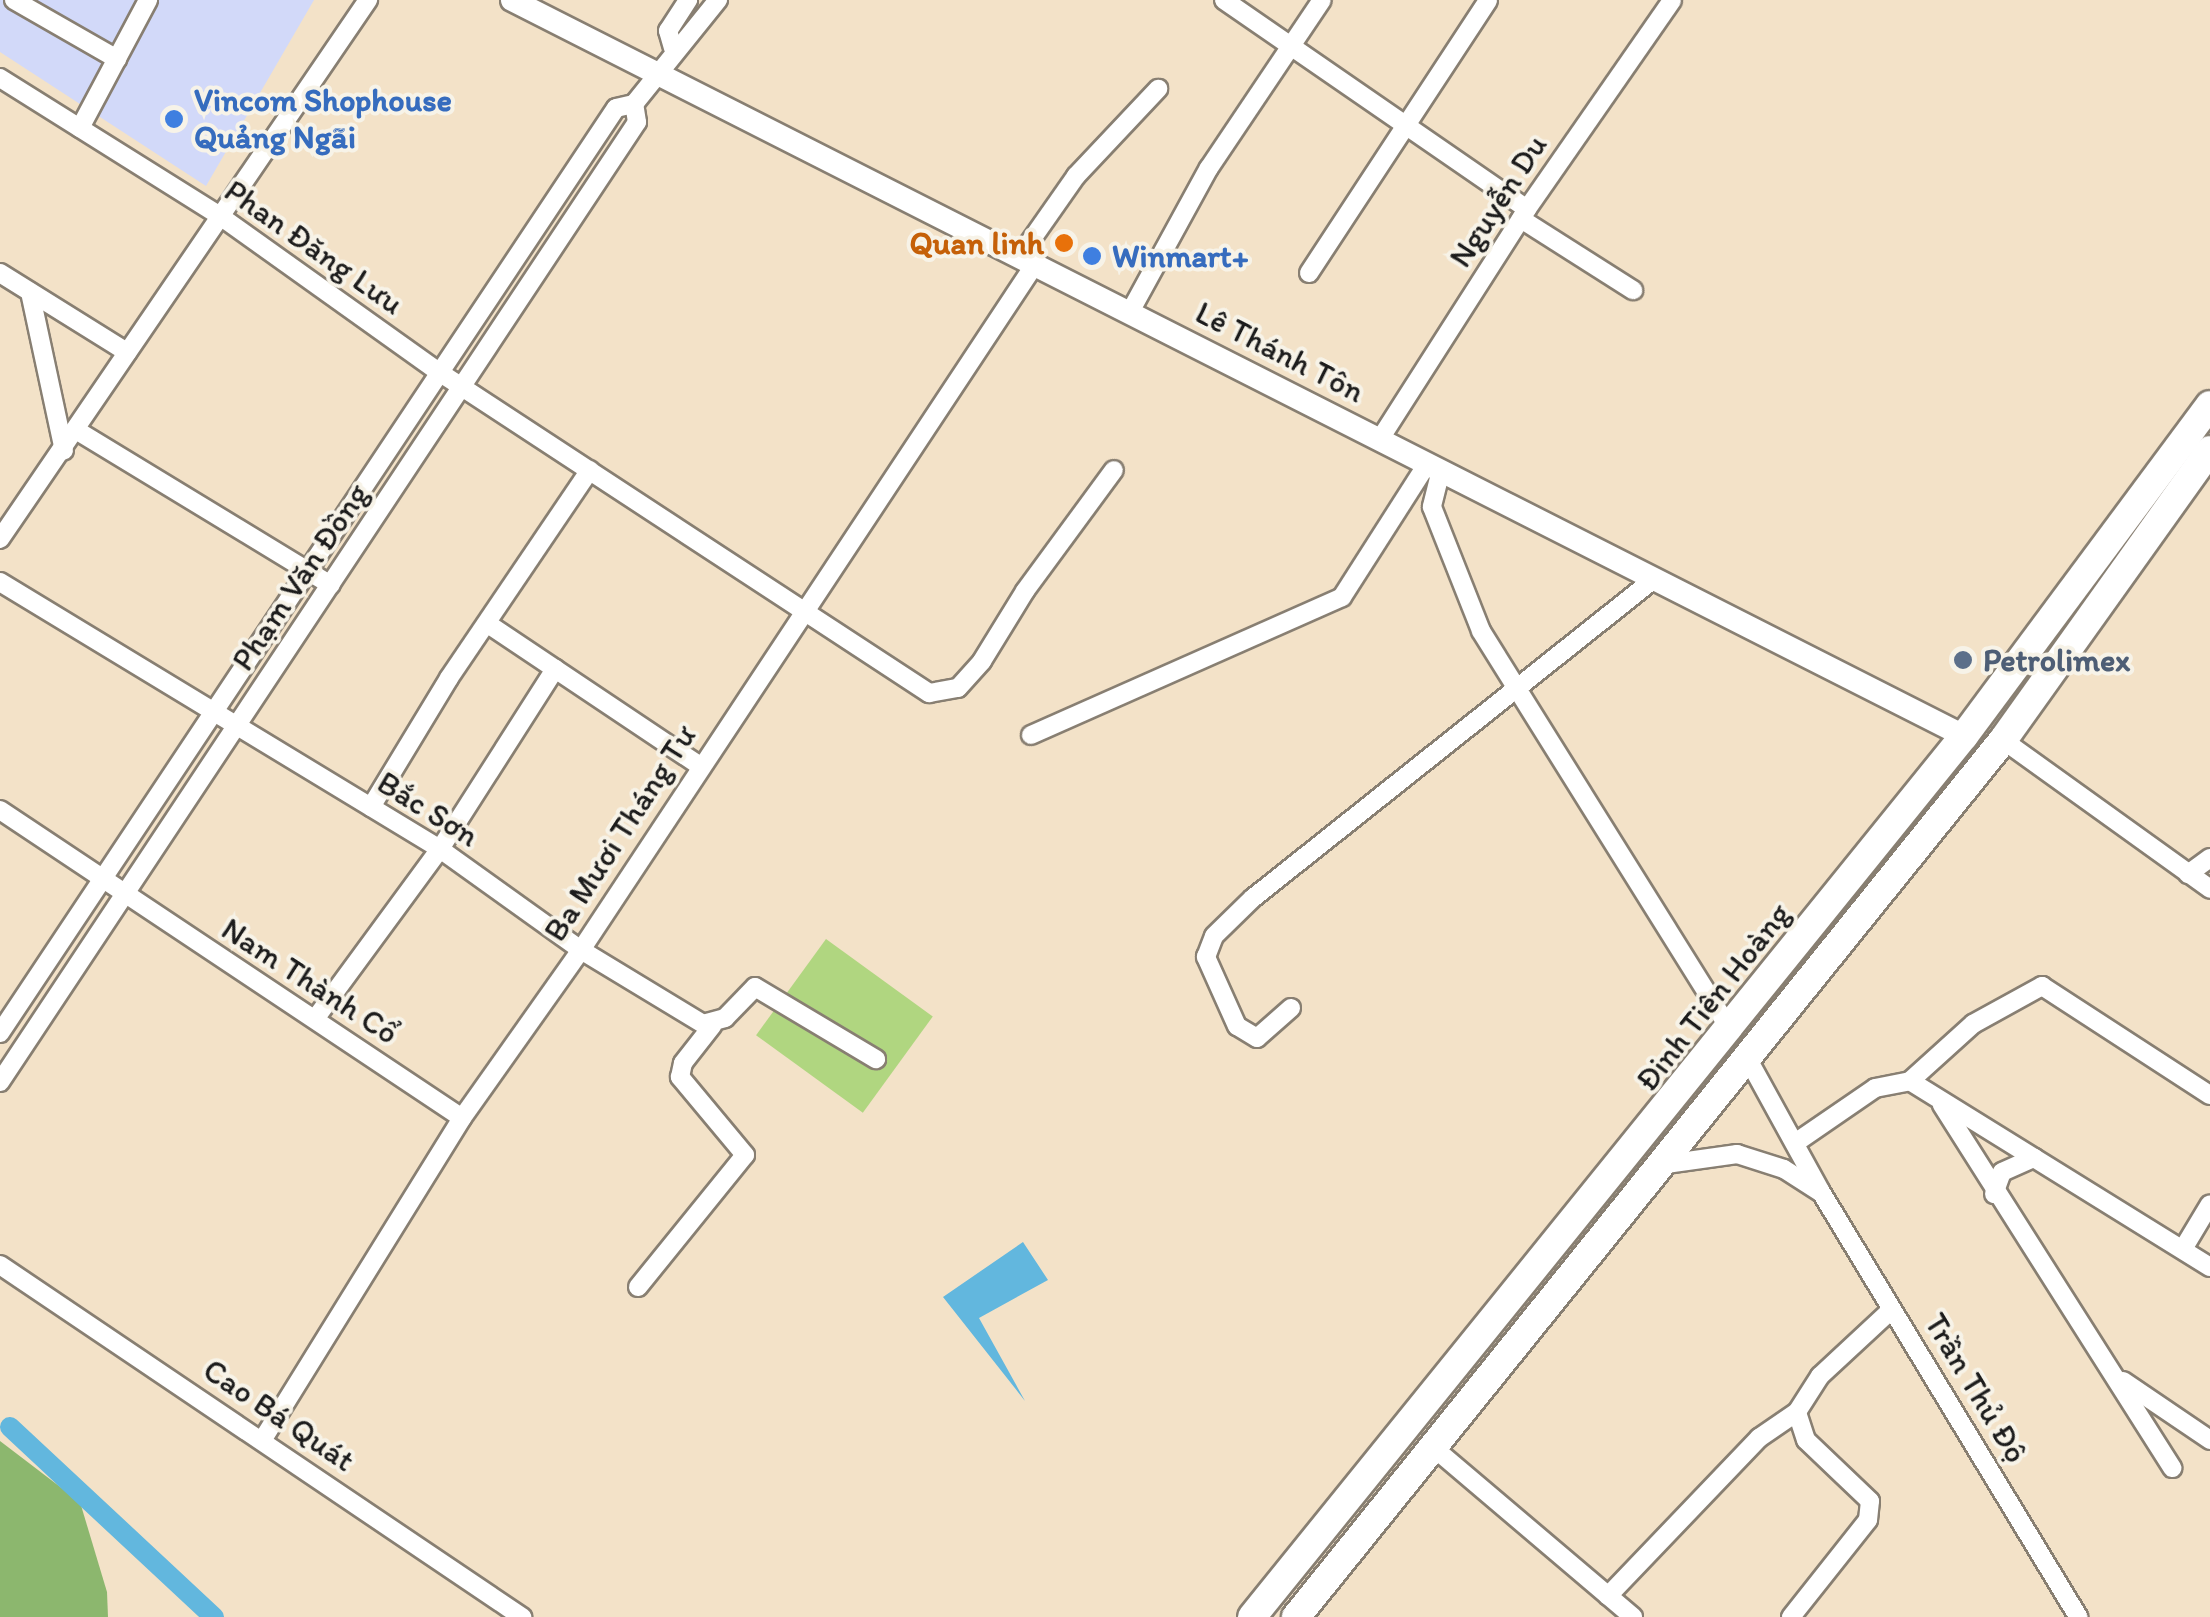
<!DOCTYPE html>
<html>
<head>
<meta charset="utf-8">
<style>
	body { margin:0 }
	#map { position:relative; width:2210px; height:1617px; overflow:hidden; background:#f3e2c8; font-family:Itim,sans-serif }
	div>[style] { position:absolute }
	.built>* { inset:0; background:#d2d9f9 }
	.green>* { inset:0; background:#b0d680; transform-origin:0 0 }
	.forest>* { inset:0; background:#8cb76e }
	.water>* { inset:0; background:#62b7de }
	.canal>* { height:20px; margin:-10px; padding:0 10px; transform-origin:10px; border-radius:10px; background:#62b7de }
	.roads { filter:drop-shadow(2px 0 #887f72) drop-shadow(-2px 0 #887f72) drop-shadow(0 2px #887f72) drop-shadow(0 -2px #887f72) }
	.minor>* { height:18px; margin:-9px; padding:0 9px; transform-origin:9px; border-radius:9px; background:#fff }
	.major>* { height:22px; margin:-11px; padding:0 11px; transform-origin:11px; border-radius:11px; background:#fff }
	.highway>* { height:28px; margin:-14px; padding:0 14px; transform-origin:14px; border-radius:14px; background:#fff }
	.dots>* { width:28px; height:28px; translate:-50% -50%; box-sizing:border-box; border:5px solid #f7f3e8; border-radius:50% }
	span { translate:-50% -50%; white-space:nowrap; text-align:center; line-height:1.15; -webkit-text-stroke:8px #f7f3e8; paint-order:stroke }
	.shop-label { font-size:32px; color:#366cbe; font-weight:700 }
	.left { translate:0 -50%; text-align:left }
	.street-label { font-size:32px; color:#1c1c1c }
	.food-label { font-size:32px; color:#c56008; font-weight:700 }
	.right { translate:-100% -50%; text-align:right }
	.service-label { font-size:32px; color:#4e5e75; font-weight:700 }
</style>
</head>
<body>
<div id="map">
	<div class="built">
		<i style="clip-path:polygon(0 0,314px 0,206px 186px,0 52px)"></i>
	</div>
	<div class="green">
		<i style="left:826px;top:939px;width:132px;height:119px;rotate:36deg"></i>
	</div>
	<div class="forest">
		<i style="clip-path:polygon(0 1441px,80px 1502px,107px 1592px,108px 1617px,0 1617px)"></i>
	</div>
	<div class="water">
		<i style="clip-path:polygon(1023px 1242px,1048px 1280px,979px 1318px,1025px 1401px,943px 1297px)"></i>
	</div>
	<div class="canal">
		<i style="left:10px;top:1427px;width:279px;rotate:43deg"></i>
	</div>
	<div class="roads">
		<div class="minor">
			<i style="left:14px;top:0;width:119px;rotate:29.8deg"></i>
			<i style="left:1224px;top:0;width:368px;rotate:34.6deg"></i>
			<i style="left:673px;top:48px;width:18px;rotate:-106deg"></i>
			<i style="left:668px;top:31px;width:37px;rotate:-57deg"></i>
			<i style="left:0;top:78px;width:260px;rotate:32.1deg"></i>
			<i style="left:220px;top:216px;width:269px;rotate:35.5deg"></i>
			<i style="left:439px;top:372px;width:586px;rotate:33.23deg"></i>
			<i style="left:929px;top:693px;width:29px;rotate:-10deg"></i>
			<i style="left:958px;top:688px;width:36px;rotate:-48deg"></i>
			<i style="left:982px;top:661px;width:82px;rotate:-58.4deg"></i>
			<i style="left:1025px;top:591px;width:150px;rotate:-53.7deg"></i>
			<i style="left:80px;top:128px;width:145px;rotate:-62deg"></i>
			<i style="left:1521px;top:219px;width:133px;rotate:32.4deg"></i>
			<i style="left:1020px;top:256px;width:98px;rotate:-55deg"></i>
			<i style="left:1076px;top:176px;width:120px;rotate:-46.7deg"></i>
			<i style="left:0;top:273px;width:150px;rotate:31.9deg"></i>
			<i style="left:1309px;top:273px;width:326px;rotate:-56.7deg"></i>
			<i style="left:30px;top:292px;width:162px;rotate:77.9deg"></i>
			<i style="left:1130px;top:312px;width:164px;rotate:-61.3deg"></i>
			<i style="left:1209px;top:168px;width:202px;rotate:-56.1deg"></i>
			<i style="left:76px;top:430px;width:298px;rotate:31.3deg"></i>
			<i style="left:1380px;top:439px;width:273px;rotate:-57.4deg"></i>
			<i style="left:1527px;top:209px;width:254px;rotate:-55.2deg"></i>
			<i style="left:1441px;top:470px;width:38px;rotate:104deg"></i>
			<i style="left:1432px;top:507px;width:133px;rotate:68.4deg"></i>
			<i style="left:1481px;top:631px;width:472px;rotate:58deg"></i>
			<i style="left:0;top:539px;width:653px;rotate:-55.68deg"></i>
			<i style="left:0;top:582px;width:515px;rotate:31.25deg"></i>
			<i style="left:440px;top:849px;width:173px;rotate:35.6deg"></i>
			<i style="left:581px;top:950px;width:143px;rotate:31.2deg"></i>
			<i style="left:703px;top:1024px;width:23px;rotate:-15deg"></i>
			<i style="left:725px;top:1018px;width:43px;rotate:-45.9deg"></i>
			<i style="left:755px;top:987px;width:141px;rotate:30.8deg"></i>
			<i style="left:488px;top:624px;width:254px;rotate:33.8deg"></i>
			<i style="left:1031px;top:735px;width:340px;rotate:-23.9deg"></i>
			<i style="left:1342px;top:597px;width:154px;rotate:-57.4deg"></i>
			<i style="left:2003px;top:740px;width:255px;rotate:35.7deg"></i>
			<i style="left:371px;top:807px;width:151px;rotate:-58.8deg"></i>
			<i style="left:449px;top:678px;width:251px;rotate:-55.9deg"></i>
			<i style="left:0;top:810px;width:555px;rotate:33.69deg"></i>
			<i style="left:2188px;top:874px;width:27px;rotate:-36deg"></i>
			<i style="left:1291px;top:1008px;width:45px;rotate:138.6deg"></i>
			<i style="left:1257px;top:1038px;width:23px;rotate:-149deg"></i>
			<i style="left:1237px;top:1026px;width:76px;rotate:-114.2deg"></i>
			<i style="left:1206px;top:957px;width:22px;rotate:-69deg"></i>
			<i style="left:1214px;top:936px;width:54px;rotate:-44.3deg"></i>
			<i style="left:1253px;top:898px;width:512px;rotate:-38.5deg"></i>
			<i style="left:315px;top:1019px;width:211px;rotate:-53.7deg"></i>
			<i style="left:440px;top:849px;width:214px;rotate:-57.4deg"></i>
			<i style="left:0;top:1033px;width:1111px;rotate:-56.34deg"></i>
			<i style="left:616px;top:108px;width:18px;rotate:-13deg"></i>
			<i style="left:634px;top:104px;width:134px;rotate:-51.1deg"></i>
			<i style="left:1749px;top:1061px;width:149px;rotate:61.2deg"></i>
			<i style="left:1821px;top:1192px;width:497px;rotate:58.8deg"></i>
			<i style="left:1910px;top:1081px;width:85px;rotate:-42.1deg"></i>
			<i style="left:1973px;top:1024px;width:79px;rotate:-28.8deg"></i>
			<i style="left:2042px;top:986px;width:200px;rotate:33deg"></i>
			<i style="left:0;top:1082px;width:1152px;rotate:-56.43deg"></i>
			<i style="left:637px;top:122px;width:18px;rotate:-99deg"></i>
			<i style="left:1942px;top:1105px;width:430px;rotate:57.6deg"></i>
			<i style="left:1798px;top:1141px;width:93px;rotate:-34.5deg"></i>
			<i style="left:1875px;top:1088px;width:36px;rotate:-11deg"></i>
			<i style="left:1910px;top:1081px;width:353px;rotate:31.8deg"></i>
			<i style="left:1666px;top:1164px;width:72px;rotate:-8deg"></i>
			<i style="left:1737px;top:1154px;width:49px;rotate:17.7deg"></i>
			<i style="left:1784px;top:1169px;width:43px;rotate:32.6deg"></i>
			<i style="left:1994px;top:1194px;width:23px;rotate:-70deg"></i>
			<i style="left:2002px;top:1172px;width:35px;rotate:-24deg"></i>
			<i style="left:2183px;top:1249px;width:52px;rotate:-59deg"></i>
			<i style="left:0;top:1265px;width:630px;rotate:33.99deg"></i>
			<i style="left:638px;top:1287px;width:170px;rotate:-51deg"></i>
			<i style="left:745px;top:1155px;width:102px;rotate:-129.8deg"></i>
			<i style="left:680px;top:1077px;width:14px;rotate:-78deg"></i>
			<i style="left:683px;top:1063px;width:47px;rotate:-51.9deg"></i>
			<i style="left:2123px;top:1381px;width:105px;rotate:34.1deg"></i>
			<i style="left:263px;top:1439px;width:378px;rotate:-58.2deg"></i>
			<i style="left:462px;top:1118px;width:206px;rotate:-54.7deg"></i>
			<i style="left:581px;top:950px;width:823px;rotate:-56.5deg"></i>
			<i style="left:1434px;top:1448px;width:261px;rotate:40.3deg"></i>
			<i style="left:1608px;top:1596px;width:219px;rotate:-46.3deg"></i>
			<i style="left:1759px;top:1438px;width:46px;rotate:-34.4deg"></i>
			<i style="left:1791px;top:1617px;width:124px;rotate:-51.6deg"></i>
			<i style="left:1868px;top:1520px;width:19px;rotate:-84deg"></i>
			<i style="left:1870px;top:1501px;width:88px;rotate:-136.4deg"></i>
			<i style="left:1806px;top:1440px;width:29px;rotate:-108deg"></i>
			<i style="left:1797px;top:1412px;width:43px;rotate:-57.4deg"></i>
			<i style="left:1820px;top:1376px;width:98px;rotate:-42.9deg"></i>
		</div>
		<div class="major">
			<i style="left:512px;top:0;width:1628px;rotate:26.88deg"></i>
		</div>
		<div class="highway">
			<i style="left:1252px;top:1617px;width:1133px;rotate:-51.06deg"></i>
			<i style="left:1964px;top:736px;width:412px;rotate:-53.4deg"></i>
			<i style="left:1296px;top:1617px;width:1126px;rotate:-51.13deg"></i>
			<i style="left:2003px;top:740px;width:356px;rotate:-54.5deg"></i>
		</div>
	</div>
	<div class="dots">
		<i style="left:174px;top:119px;background:#3f7fe0"></i>
		<i style="left:1064px;top:243px;background:#e8710a"></i>
		<i style="left:1092px;top:256px;background:#3f7fe0"></i>
		<i style="left:1963px;top:660px;background:#5c6f8a"></i>
	</div>
	<div class="shop-label">
		<span class="left" style="left:194px;top:119px">Vincom Shophouse<br>Quảng Ngãi</span>
		<span class="left" style="left:1112px;top:256px">Winmart+</span>
	</div>
	<div class="street-label">
		<span style="left:1498px;top:201px;rotate:-57deg">Nguyễn Du</span>
		<span style="left:314px;top:247px;rotate:35deg">Phan Đăng Lưu</span>
		<span style="left:1280px;top:352px;rotate:27deg">Lê Thánh Tôn</span>
		<span style="left:300px;top:577px;rotate:-56deg">Phạm Văn Đồng</span>
		<span style="left:428px;top:809px;rotate:32deg">Bắc Sơn</span>
		<span style="left:620px;top:833px;rotate:-57deg">Ba Mươi Tháng Tư</span>
		<span style="left:310px;top:981px;rotate:33deg">Nam Thành Cổ</span>
		<span style="left:1713px;top:997px;rotate:-52deg">Đinh Tiên Hoàng</span>
		<span style="left:1976px;top:1388px;rotate:59deg">Trần Thủ Độ</span>
		<span style="left:279px;top:1415px;rotate:34deg">Cao Bá Quát</span>
	</div>
	<div class="food-label">
		<span class="right" style="left:1044px;top:243px">Quan linh</span>
	</div>
	<div class="service-label">
		<span class="left" style="left:1983px;top:660px">Petrolimex</span>
	</div>
</div>
</body>
</html>
